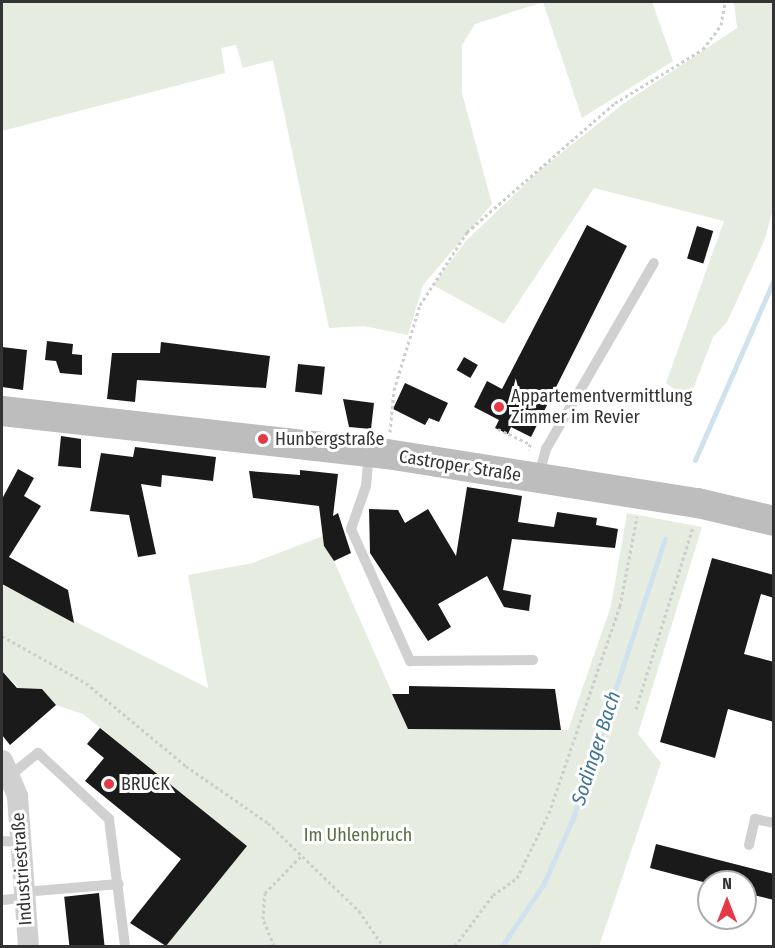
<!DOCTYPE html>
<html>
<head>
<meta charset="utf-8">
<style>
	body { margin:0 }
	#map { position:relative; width:775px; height:948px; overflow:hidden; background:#fff; font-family:"Fira Sans Condensed",sans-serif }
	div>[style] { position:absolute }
	.green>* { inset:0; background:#e6ecdf }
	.stream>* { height:5px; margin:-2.5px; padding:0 2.5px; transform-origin:2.5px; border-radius:2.5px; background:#cfe2ee }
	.building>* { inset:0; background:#1a1a1a; transform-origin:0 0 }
	.path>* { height:3px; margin-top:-1.5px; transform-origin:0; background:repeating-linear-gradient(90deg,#cdcdcd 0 3px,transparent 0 6px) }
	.lane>* { height:10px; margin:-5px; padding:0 5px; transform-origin:5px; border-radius:5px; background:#d0d0d0 }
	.street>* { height:21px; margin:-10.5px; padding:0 10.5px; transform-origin:10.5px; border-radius:10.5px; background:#d0d0d0 }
	.secondary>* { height:30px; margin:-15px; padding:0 15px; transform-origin:15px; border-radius:15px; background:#bdbdbd }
	.dots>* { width:16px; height:16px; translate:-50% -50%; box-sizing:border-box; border:3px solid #fff; border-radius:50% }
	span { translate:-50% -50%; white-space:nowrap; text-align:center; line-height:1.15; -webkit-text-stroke:6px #fff; paint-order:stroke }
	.poi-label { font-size:18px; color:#333 }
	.left { translate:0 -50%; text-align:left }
	.street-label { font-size:18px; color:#333 }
	.park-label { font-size:18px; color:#56703f }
	.water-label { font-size:20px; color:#3f7597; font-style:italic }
	.frame { position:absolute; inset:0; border:3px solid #333; pointer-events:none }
	.north { position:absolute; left:697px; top:870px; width:60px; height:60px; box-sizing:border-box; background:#fff; border:2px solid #adadad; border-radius:50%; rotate:0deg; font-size:16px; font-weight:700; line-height:24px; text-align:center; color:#333 }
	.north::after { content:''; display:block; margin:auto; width:21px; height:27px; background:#e63946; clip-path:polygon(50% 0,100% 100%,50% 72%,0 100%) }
</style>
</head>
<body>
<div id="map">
	<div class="green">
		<i style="clip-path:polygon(2px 2px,652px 2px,673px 61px,582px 118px,543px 2px,475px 24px,462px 45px,462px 93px,492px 204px,423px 285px,408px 335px,364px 326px,329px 328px,273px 60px,243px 68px,236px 45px,221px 48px,225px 73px,2px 131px)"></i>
		<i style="clip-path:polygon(734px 2px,773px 2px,773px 208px,765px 239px,727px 322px,713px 337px,689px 400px,666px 383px,724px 221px,594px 188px,504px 324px,433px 285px,466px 241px,540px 170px,623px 104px,737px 28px)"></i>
		<i style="clip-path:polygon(627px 513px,702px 527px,638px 734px,661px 763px,599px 946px,166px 946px,247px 846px,83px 714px,56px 705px,42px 689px,20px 689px,2px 671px,2px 585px,208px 688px,188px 575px,253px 563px,323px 536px,408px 729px,568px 730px,611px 606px)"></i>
	</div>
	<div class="stream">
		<i style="left:695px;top:460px;width:197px;rotate:-66.4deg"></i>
		<i style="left:502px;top:946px;width:73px;rotate:-56.1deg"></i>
		<i style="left:543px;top:885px;width:73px;rotate:-65.9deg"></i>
		<i style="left:573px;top:818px;width:294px;rotate:-71.8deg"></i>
	</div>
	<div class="building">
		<i style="clip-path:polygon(587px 225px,627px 246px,531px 437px,511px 427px,508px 434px,495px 428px,499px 420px,474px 407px,487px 381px,502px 389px)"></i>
		<i style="left:697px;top:226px;width:17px;height:34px;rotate:17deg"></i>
		<i style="clip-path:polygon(47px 341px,73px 344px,72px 354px,82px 355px,82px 375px,60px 373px,56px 361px,45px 360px)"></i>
		<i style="clip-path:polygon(161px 342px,270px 356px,266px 388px,137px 380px,135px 402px,107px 399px,112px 353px,160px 353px)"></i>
		<i style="clip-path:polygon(2px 347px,27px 350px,23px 390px,2px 387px)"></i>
		<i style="left:464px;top:357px;width:16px;height:15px;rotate:30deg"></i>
		<i style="left:298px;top:364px;width:27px;height:28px;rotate:6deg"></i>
		<i style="clip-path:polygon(405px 383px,448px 403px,439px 422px,429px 418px,425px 425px,393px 409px)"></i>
		<i style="clip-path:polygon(343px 399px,374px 403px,371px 429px,349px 427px)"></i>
		<i style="clip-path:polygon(61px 436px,81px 439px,81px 468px,58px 466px)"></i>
		<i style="clip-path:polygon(135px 447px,216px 457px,213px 481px,162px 475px,161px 487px,141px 484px,156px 554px,138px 557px,129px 515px,90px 511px,101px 453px,133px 457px)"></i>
		<i style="clip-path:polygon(18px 469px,34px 478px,24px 496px,41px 506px,9px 557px,68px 590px,74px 623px,2px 584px,2px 499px)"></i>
		<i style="clip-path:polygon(300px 470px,338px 474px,333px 516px,338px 513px,351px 553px,334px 561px,324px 546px,319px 506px,253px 498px,249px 471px,300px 475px)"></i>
		<i style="clip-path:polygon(467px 487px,522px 496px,518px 522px,554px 527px,557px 512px,597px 518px,596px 525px,618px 529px,615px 548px,512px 539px,503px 590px,531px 595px,529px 611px,504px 607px,487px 576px,438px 604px,451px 627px,428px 641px,370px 553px,369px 509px,398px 510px,405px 523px,428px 509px,456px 556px)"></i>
		<i style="clip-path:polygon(712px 558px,774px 575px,774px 598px,761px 594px,744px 654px,774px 662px,774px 722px,728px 709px,715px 758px,660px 742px)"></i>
		<i style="clip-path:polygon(2px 671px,17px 688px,42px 689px,56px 705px,10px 745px,2px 735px)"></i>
		<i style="clip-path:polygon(409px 686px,555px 689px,561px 730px,408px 729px,392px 694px,409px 694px)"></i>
		<i style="clip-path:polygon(100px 728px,247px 846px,166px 946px,130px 923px,181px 859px,85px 781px,104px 758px,87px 744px)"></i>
		<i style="clip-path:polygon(656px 844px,774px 874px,774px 900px,745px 893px,745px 882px,703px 882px,650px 868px)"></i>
		<i style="left:99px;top:893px;width:53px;height:35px;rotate:84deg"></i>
	</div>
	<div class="path">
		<i style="left:498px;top:429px;width:35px;rotate:25deg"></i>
		<i style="left:530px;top:444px;width:6px;rotate:99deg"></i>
		<i style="left:390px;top:432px;width:42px;rotate:-84.6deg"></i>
		<i style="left:394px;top:390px;width:89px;rotate:-73deg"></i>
		<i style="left:420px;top:305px;width:87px;rotate:-57.2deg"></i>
		<i style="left:467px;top:232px;width:196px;rotate:-41.1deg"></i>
		<i style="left:615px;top:103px;width:103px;rotate:-31.5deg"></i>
		<i style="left:703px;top:49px;width:30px;rotate:-53deg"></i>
		<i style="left:721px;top:25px;width:23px;rotate:-80deg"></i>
		<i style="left:2px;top:636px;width:96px;rotate:29.2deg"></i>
		<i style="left:86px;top:683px;width:130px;rotate:39.7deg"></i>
		<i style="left:186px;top:766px;width:100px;rotate:34.8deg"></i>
		<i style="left:268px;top:823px;width:127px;rotate:44deg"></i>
		<i style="left:359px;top:911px;width:42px;rotate:55.6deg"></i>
		<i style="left:636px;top:709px;width:191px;rotate:-72.6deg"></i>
		<i style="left:274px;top:946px;width:29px;rotate:-112deg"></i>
		<i style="left:263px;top:919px;width:26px;rotate:-86deg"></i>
		<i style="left:265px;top:893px;width:53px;rotate:-45.8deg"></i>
		<i style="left:455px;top:946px;width:64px;rotate:-53.3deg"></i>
		<i style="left:493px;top:895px;width:29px;rotate:-35deg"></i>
		<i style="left:517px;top:878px;width:72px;rotate:-63.8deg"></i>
		<i style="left:549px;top:813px;width:219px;rotate:-71.1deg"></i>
		<i style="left:620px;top:606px;width:91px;rotate:-79.2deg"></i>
	</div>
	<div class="lane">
		<i style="left:369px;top:452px;width:34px;rotate:95deg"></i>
		<i style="left:366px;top:486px;width:46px;rotate:109.2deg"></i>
		<i style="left:351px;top:529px;width:145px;rotate:65.9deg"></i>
		<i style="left:410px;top:661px;width:123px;rotate:-0.5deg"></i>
		<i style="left:539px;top:475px;width:27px;rotate:-75deg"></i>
		<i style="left:546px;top:449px;width:215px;rotate:-59.9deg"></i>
		<i style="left:7px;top:778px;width:40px;rotate:-39deg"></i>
		<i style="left:38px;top:753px;width:97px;rotate:42.9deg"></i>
		<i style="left:109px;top:819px;width:128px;rotate:82.8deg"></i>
		<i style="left:2px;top:841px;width:18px;rotate:3deg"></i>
		<i style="left:749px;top:845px;width:27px;rotate:-77deg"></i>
		<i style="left:755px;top:819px;width:19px;rotate:12deg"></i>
		<i style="left:24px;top:892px;width:95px;rotate:-4.8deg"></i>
		<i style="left:2px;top:900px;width:22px;rotate:-5deg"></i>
	</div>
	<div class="street">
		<i style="left:2px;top:760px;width:39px;rotate:67deg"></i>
		<i style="left:17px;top:796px;width:150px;rotate:85.8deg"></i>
	</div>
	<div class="secondary">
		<i style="left:2px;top:411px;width:387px;rotate:6.4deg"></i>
		<i style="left:387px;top:454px;width:315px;rotate:9deg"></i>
		<i style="left:698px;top:503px;width:78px;rotate:13.3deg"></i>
	</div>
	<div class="dots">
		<i style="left:499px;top:407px;background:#e63946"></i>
		<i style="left:263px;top:439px;background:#e63946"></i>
		<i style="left:109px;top:784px;background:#e63946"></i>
	</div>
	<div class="poi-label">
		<span class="left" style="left:511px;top:407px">Appartementvermittlung<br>Zimmer im Revier</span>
		<span class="left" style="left:275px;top:439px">Hunbergstraße</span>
		<span class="left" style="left:121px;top:784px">BRUCK</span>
	</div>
	<div class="street-label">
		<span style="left:460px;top:466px;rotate:9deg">Castroper Straße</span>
		<span style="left:22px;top:869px;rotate:-94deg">Industriestraße</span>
	</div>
	<div class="park-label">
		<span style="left:358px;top:835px">Im Uhlenbruch</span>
	</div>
	<div class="water-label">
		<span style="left:596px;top:748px;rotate:-72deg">Sodinger Bach</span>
	</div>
	<div class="frame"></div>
	<div class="north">N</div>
</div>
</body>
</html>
